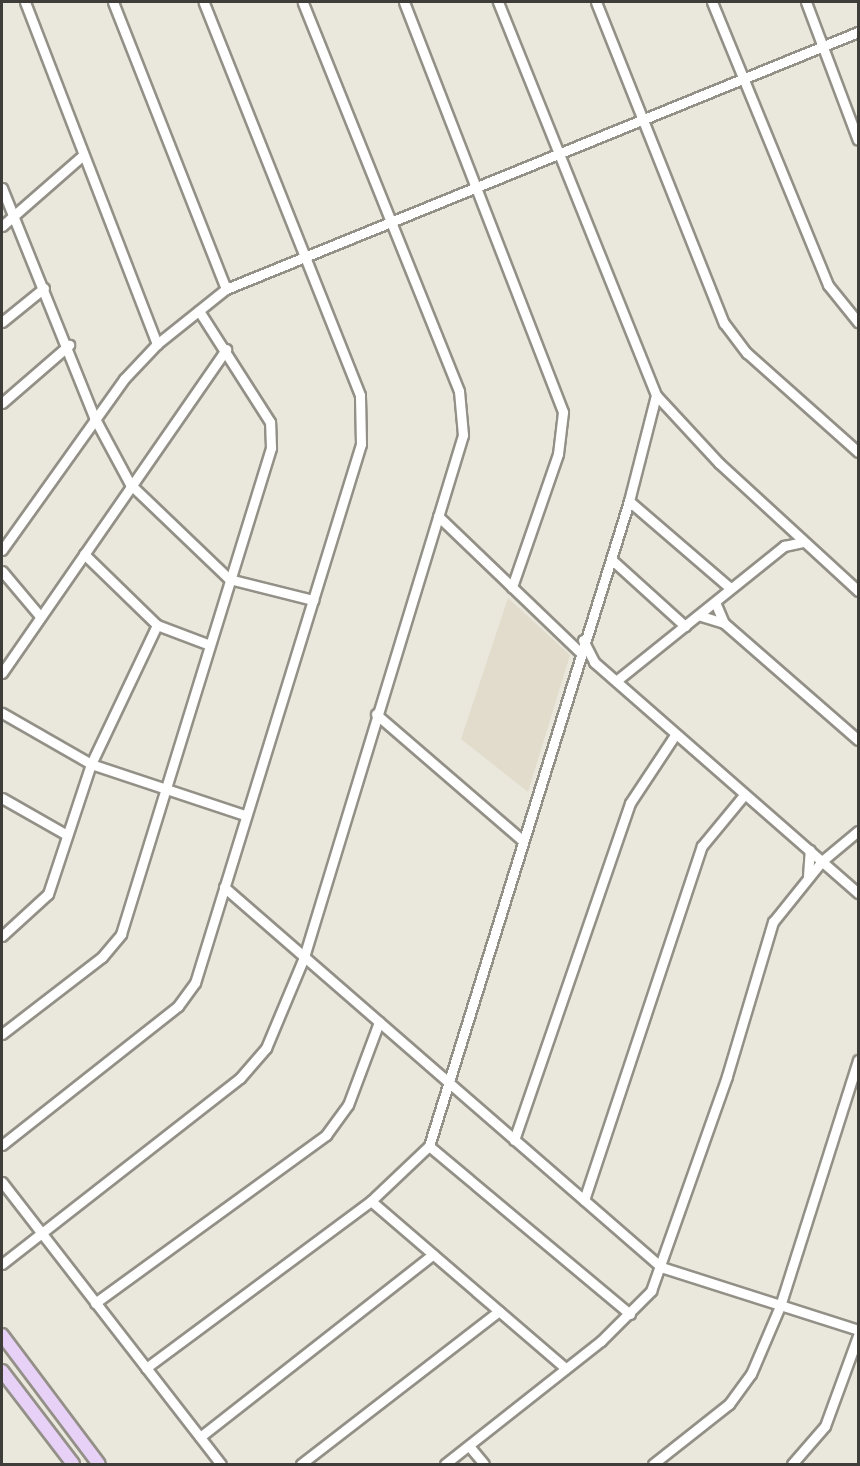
<!DOCTYPE html>
<html>
<head>
<meta charset="utf-8">
<style>
	body { margin:0 }
	#map { position:relative; width:860px; height:1466px; overflow:hidden; background:#eae7dd; font-family:"DejaVu Sans",sans-serif }
	div>[style] { position:absolute }
	.built>* { inset:0; background:#e1dccb }
	.roads { filter:drop-shadow(2px 0 #939087) drop-shadow(-2px 0 #939087) drop-shadow(0 2px #939087) drop-shadow(0 -2px #939087) }
	.minor>* { height:9px; margin:-4.5px; padding:0 4.5px; transform-origin:4.5px; border-radius:4.5px; background:#fff }
	.major>* { height:12px; margin:-6px; padding:0 6px; transform-origin:6px; border-radius:6px; background:#e8d1f7 }
	span { translate:-50% -50%; white-space:nowrap; text-align:center; line-height:1.15; -webkit-text-stroke:5px #eae7dd; paint-order:stroke }
	.frame { position:absolute; inset:0; border:3px solid #3e3d39; pointer-events:none }
</style>
</head>
<body>
<div id="map">
	<div class="built">
		<i style="clip-path:polygon(508px 598px,570px 655px,528px 792px,461px 739px)"></i>
	</div>
	<div class="roads">
		<div class="minor">
			<i style="left:25px;top:2px;width:367px;rotate:68.9deg"></i>
			<i style="left:113px;top:2px;width:308px;rotate:68.5deg"></i>
			<i style="left:404px;top:2px;width:440px;rotate:68.8deg"></i>
			<i style="left:563px;top:412px;width:42px;rotate:96.8deg"></i>
			<i style="left:558px;top:454px;width:141px;rotate:109.1deg"></i>
			<i style="left:596px;top:2px;width:346px;rotate:68.3deg"></i>
			<i style="left:724px;top:323px;width:38px;rotate:53deg"></i>
			<i style="left:747px;top:353px;width:149px;rotate:41.7deg"></i>
			<i style="left:712px;top:2px;width:306px;rotate:67.7deg"></i>
			<i style="left:828px;top:285px;width:48px;rotate:51deg"></i>
			<i style="left:806px;top:2px;width:147px;rotate:69.4deg"></i>
			<i style="left:2px;top:188px;width:247px;rotate:68.1deg"></i>
			<i style="left:94px;top:417px;width:76px;rotate:61.8deg"></i>
			<i style="left:130px;top:484px;width:137px;rotate:43.8deg"></i>
			<i style="left:229px;top:579px;width:87px;rotate:14deg"></i>
			<i style="left:2px;top:226px;width:108px;rotate:-41.2deg"></i>
			<i style="left:2px;top:322px;width:54px;rotate:-39deg"></i>
			<i style="left:656px;top:395px;width:93px;rotate:47.2deg"></i>
			<i style="left:719px;top:463px;width:189px;rotate:42.6deg"></i>
			<i style="left:2px;top:403px;width:89px;rotate:-40.9deg"></i>
			<i style="left:629px;top:501px;width:133px;rotate:40.7deg"></i>
			<i style="left:438px;top:516px;width:195px;rotate:43.8deg"></i>
			<i style="left:2px;top:550px;width:210px;rotate:-54.5deg"></i>
			<i style="left:124px;top:379px;width:48px;rotate:-46.7deg"></i>
			<i style="left:157px;top:344px;width:88px;rotate:-38.6deg"></i>
			<i style="left:226px;top:289px;width:682px;rotate:-22.13deg"></i>
			<i style="left:84px;top:554px;width:102px;rotate:44.2deg"></i>
			<i style="left:157px;top:625px;width:53px;rotate:20.8deg"></i>
			<i style="left:611px;top:559px;width:100px;rotate:42.2deg"></i>
			<i style="left:2px;top:571px;width:57px;rotate:49.9deg"></i>
			<i style="left:715px;top:602px;width:23px;rotate:67deg"></i>
			<i style="left:701px;top:616px;width:24px;rotate:17deg"></i>
			<i style="left:724px;top:623px;width:178px;rotate:41.1deg"></i>
			<i style="left:583px;top:640px;width:25px;rotate:63deg"></i>
			<i style="left:594px;top:662px;width:351px;rotate:41.2deg"></i>
			<i style="left:2px;top:673px;width:394px;rotate:-55.3deg"></i>
			<i style="left:616px;top:681px;width:216px;rotate:-38.8deg"></i>
			<i style="left:784px;top:546px;width:19px;rotate:-12deg"></i>
			<i style="left:2px;top:713px;width:103px;rotate:29.8deg"></i>
			<i style="left:91px;top:764px;width:161px;rotate:18.4deg"></i>
			<i style="left:376px;top:714px;width:191px;rotate:40.8deg"></i>
			<i style="left:2px;top:798px;width:75px;rotate:29.6deg"></i>
			<i style="left:808px;top:876px;width:26px;rotate:-86deg"></i>
			<i style="left:224px;top:887px;width:579px;rotate:41.01deg"></i>
			<i style="left:661px;top:1267px;width:207px;rotate:17.7deg"></i>
			<i style="left:2px;top:936px;width:62px;rotate:-42.4deg"></i>
			<i style="left:48px;top:894px;width:137px;rotate:-71.7deg"></i>
			<i style="left:91px;top:764px;width:154px;rotate:-64.6deg"></i>
			<i style="left:2px;top:1034px;width:126px;rotate:-37.6deg"></i>
			<i style="left:102px;top:957px;width:30px;rotate:-50deg"></i>
			<i style="left:121px;top:934px;width:509px;rotate:-72.85deg"></i>
			<i style="left:271px;top:448px;width:26px;rotate:-92deg"></i>
			<i style="left:270px;top:422px;width:132px;rotate:-122.6deg"></i>
			<i style="left:514px;top:1140px;width:356px;rotate:-71deg"></i>
			<i style="left:630px;top:803px;width:82px;rotate:-56.5deg"></i>
			<i style="left:2px;top:1145px;width:224px;rotate:-38.3deg"></i>
			<i style="left:178px;top:1006px;width:29px;rotate:-54deg"></i>
			<i style="left:195px;top:983px;width:564px;rotate:-72.88deg"></i>
			<i style="left:361px;top:444px;width:49px;rotate:-91.2deg"></i>
			<i style="left:360px;top:395px;width:423px;rotate:-111.7deg"></i>
			<i style="left:429px;top:1146px;width:262px;rotate:39.9deg"></i>
			<i style="left:2px;top:1182px;width:357px;rotate:52.2deg"></i>
			<i style="left:584px;top:1200px;width:373px;rotate:-71.6deg"></i>
			<i style="left:702px;top:846px;width:66px;rotate:-50.5deg"></i>
			<i style="left:371px;top:1201px;width:256px;rotate:40.7deg"></i>
			<i style="left:2px;top:1264px;width:302px;rotate:-38deg"></i>
			<i style="left:240px;top:1078px;width:40px;rotate:-49deg"></i>
			<i style="left:266px;top:1048px;width:99px;rotate:-67.3deg"></i>
			<i style="left:304px;top:957px;width:546px;rotate:-73.06deg"></i>
			<i style="left:463px;top:435px;width:44px;rotate:-95.2deg"></i>
			<i style="left:459px;top:391px;width:419px;rotate:-111.9deg"></i>
			<i style="left:95px;top:1303px;width:286px;rotate:-36deg"></i>
			<i style="left:326px;top:1135px;width:37px;rotate:-54deg"></i>
			<i style="left:348px;top:1105px;width:89px;rotate:-69.5deg"></i>
			<i style="left:146px;top:1368px;width:280px;rotate:-36.6deg"></i>
			<i style="left:371px;top:1201px;width:80px;rotate:-43.5deg"></i>
			<i style="left:429px;top:1146px;width:675px;rotate:-72.77deg"></i>
			<i style="left:629px;top:501px;width:109px;rotate:-75.7deg"></i>
			<i style="left:656px;top:395px;width:424px;rotate:-111.9deg"></i>
			<i style="left:200px;top:1437px;width:296px;rotate:-38.1deg"></i>
			<i style="left:469px;top:1446px;width:23px;rotate:50deg"></i>
			<i style="left:301px;top:1464px;width:250px;rotate:-37.7deg"></i>
			<i style="left:445px;top:1464px;width:199px;rotate:-38.3deg"></i>
			<i style="left:601px;top:1341px;width:71px;rotate:-45deg"></i>
			<i style="left:651px;top:1291px;width:228px;rotate:-70.5deg"></i>
			<i style="left:727px;top:1076px;width:161px;rotate:-73.4deg"></i>
			<i style="left:773px;top:922px;width:78px;rotate:-51.2deg"></i>
			<i style="left:822px;top:861px;width:47px;rotate:-39.8deg"></i>
			<i style="left:653px;top:1464px;width:97px;rotate:-38.3deg"></i>
			<i style="left:729px;top:1404px;width:37px;rotate:-54deg"></i>
			<i style="left:751px;top:1374px;width:74px;rotate:-66.9deg"></i>
			<i style="left:780px;top:1306px;width:258px;rotate:-72.4deg"></i>
			<i style="left:792px;top:1464px;width:50px;rotate:-49deg"></i>
			<i style="left:825px;top:1426px;width:96px;rotate:-69.9deg"></i>
		</div>
		<div class="major">
			<i style="left:2px;top:1335px;width:161px;rotate:53.1deg"></i>
			<i style="left:2px;top:1371px;width:117px;rotate:52.6deg"></i>
		</div>
	</div>
	<div class="frame"></div>
</div>
</body>
</html>
